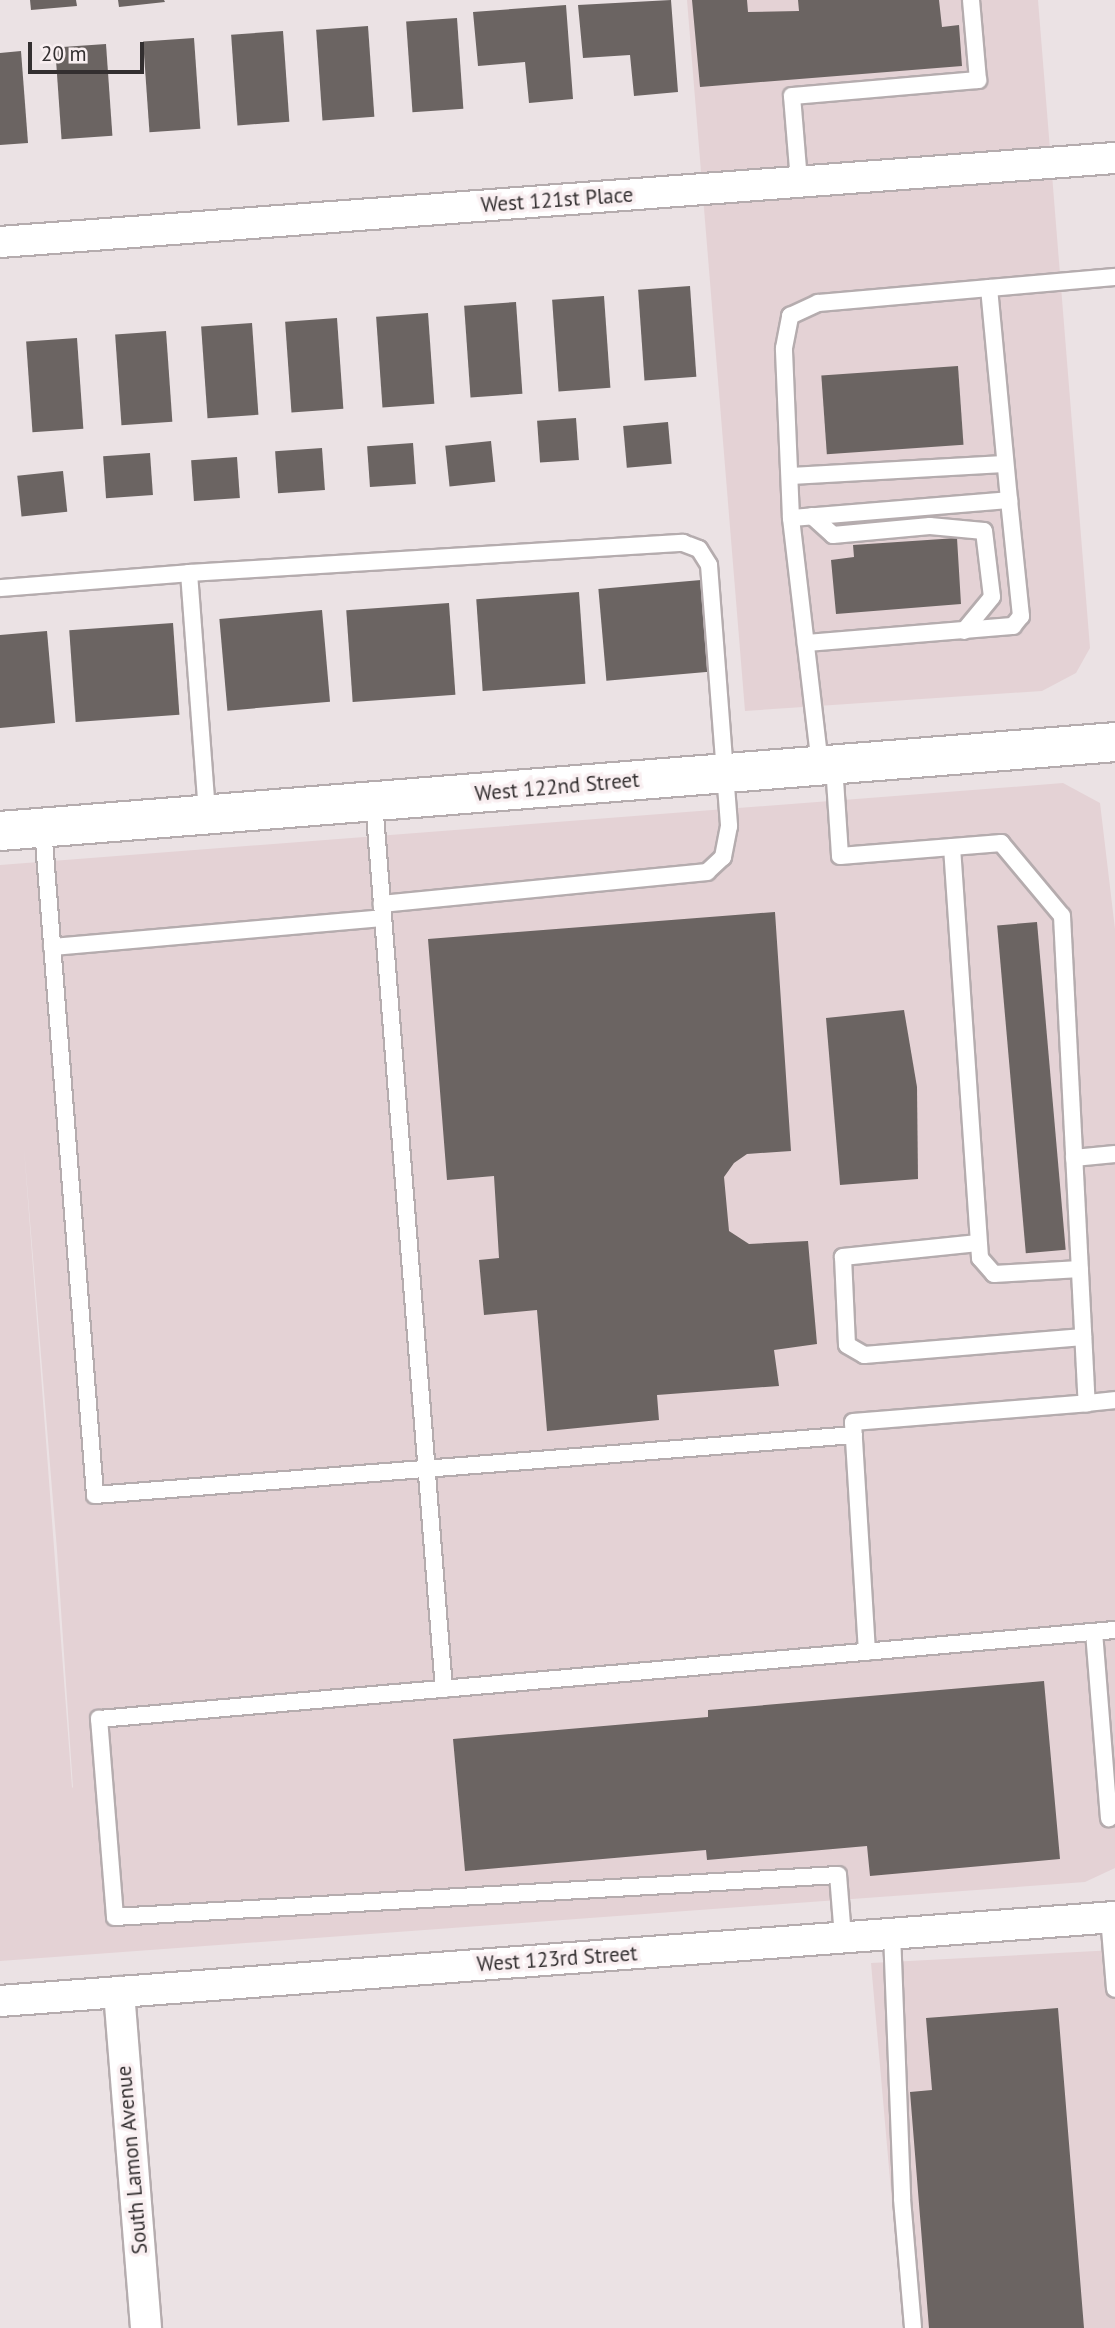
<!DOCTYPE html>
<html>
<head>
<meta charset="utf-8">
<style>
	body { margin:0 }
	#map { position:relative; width:1115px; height:2328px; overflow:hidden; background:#ebe2e4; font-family:"PT Sans",sans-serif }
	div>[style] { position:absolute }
	.built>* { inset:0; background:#e4d2d5 }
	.building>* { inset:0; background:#6b6462; transform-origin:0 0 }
	.roads { filter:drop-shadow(2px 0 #b5acae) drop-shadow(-2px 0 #b5acae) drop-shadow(0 2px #b5acae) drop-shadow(0 -2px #b5acae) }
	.lane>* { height:16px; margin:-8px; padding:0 8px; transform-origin:8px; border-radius:8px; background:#fff }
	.street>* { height:30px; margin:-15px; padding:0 15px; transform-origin:15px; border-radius:15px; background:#fff }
	.secondary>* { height:38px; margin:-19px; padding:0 19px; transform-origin:19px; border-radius:19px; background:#fff }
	span { translate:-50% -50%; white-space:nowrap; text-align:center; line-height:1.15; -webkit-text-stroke:7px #f9eff1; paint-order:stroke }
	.street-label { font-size:21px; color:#332f30 }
	.scale { position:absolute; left:28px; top:42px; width:116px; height:32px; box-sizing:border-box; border:4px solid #332f30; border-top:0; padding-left:9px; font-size:21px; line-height:24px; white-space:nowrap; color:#332f30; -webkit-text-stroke:5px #f9eff1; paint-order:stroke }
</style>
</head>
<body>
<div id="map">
	<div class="built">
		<i style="clip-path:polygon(687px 0,1038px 0,1090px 648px,1076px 673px,1042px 691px,745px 711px)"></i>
		<i style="clip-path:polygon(evenodd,1063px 783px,1100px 803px,1115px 929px,1115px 1868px,1085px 1882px,0 1961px,0 865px,1063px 783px,24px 1148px,57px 1550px,73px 1788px,72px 1787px,24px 1148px)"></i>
		<i style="clip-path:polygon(1115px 1950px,1115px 2328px,903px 2328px,871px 1963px)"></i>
	</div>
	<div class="building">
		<i style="clip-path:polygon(30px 0,76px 0,77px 6px,31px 10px)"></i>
		<i style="clip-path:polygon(118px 0,164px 0,165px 2px,119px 7px)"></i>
		<i style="clip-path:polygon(671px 0,678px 92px,634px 96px,630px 55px,583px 58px,578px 5px)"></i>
		<i style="clip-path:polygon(692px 0,747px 0,748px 12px,799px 11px,798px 0,939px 0,942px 27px,959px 25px,962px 66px,700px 87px)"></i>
		<i style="clip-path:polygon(566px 5px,573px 99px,529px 103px,525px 62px,478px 66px,473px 12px)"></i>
		<i style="left:457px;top:18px;width:91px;height:51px;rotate:86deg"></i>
		<i style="left:368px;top:26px;width:91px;height:52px;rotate:86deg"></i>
		<i style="left:283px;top:31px;width:91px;height:52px;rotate:86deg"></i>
		<i style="left:194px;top:38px;width:91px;height:51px;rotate:86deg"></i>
		<i style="left:106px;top:44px;width:92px;height:51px;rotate:86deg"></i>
		<i style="clip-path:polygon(21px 51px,28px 143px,0 145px,0 53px)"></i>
		<i style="left:690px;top:286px;width:91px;height:52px;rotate:86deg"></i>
		<i style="left:604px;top:296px;width:92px;height:52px;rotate:86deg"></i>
		<i style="left:516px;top:302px;width:92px;height:52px;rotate:86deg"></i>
		<i style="left:428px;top:313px;width:91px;height:52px;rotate:86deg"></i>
		<i style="left:337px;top:318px;width:91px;height:52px;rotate:86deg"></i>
		<i style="left:252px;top:323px;width:92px;height:51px;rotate:86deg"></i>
		<i style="left:166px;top:331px;width:91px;height:51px;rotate:86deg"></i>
		<i style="left:77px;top:338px;width:91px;height:51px;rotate:86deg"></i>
		<i style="left:958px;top:366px;width:79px;height:137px;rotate:86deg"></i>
		<i style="left:576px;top:418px;width:42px;height:39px;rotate:86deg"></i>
		<i style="left:668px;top:422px;width:42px;height:45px;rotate:85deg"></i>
		<i style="left:491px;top:441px;width:41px;height:46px;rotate:84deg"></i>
		<i style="left:413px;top:443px;width:41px;height:46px;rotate:86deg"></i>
		<i style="left:322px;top:448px;width:42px;height:47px;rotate:86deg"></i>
		<i style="left:150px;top:453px;width:42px;height:47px;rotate:86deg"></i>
		<i style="left:237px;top:457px;width:41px;height:46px;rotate:86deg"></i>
		<i style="left:63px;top:471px;width:41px;height:46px;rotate:84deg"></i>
		<i style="clip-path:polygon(957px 538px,961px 604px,836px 614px,831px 560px,854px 557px,853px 545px)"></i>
		<i style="left:701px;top:580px;width:92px;height:103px;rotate:85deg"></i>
		<i style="left:579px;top:592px;width:92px;height:103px;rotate:86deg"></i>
		<i style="left:449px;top:603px;width:92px;height:103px;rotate:86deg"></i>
		<i style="left:322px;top:610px;width:92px;height:103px;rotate:85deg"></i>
		<i style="left:173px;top:623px;width:92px;height:104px;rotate:86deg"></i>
		<i style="clip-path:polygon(47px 631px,55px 723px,0 728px,0 635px)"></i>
		<i style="clip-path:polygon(775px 912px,791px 1151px,747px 1154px,734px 1163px,724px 1177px,729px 1231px,749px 1244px,808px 1241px,817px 1344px,774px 1350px,779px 1386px,657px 1395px,659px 1420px,547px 1431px,537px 1310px,484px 1315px,479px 1260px,499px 1258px,494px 1176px,447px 1180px,428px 939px)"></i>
		<i style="left:1037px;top:922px;width:329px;height:40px;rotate:85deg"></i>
		<i style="clip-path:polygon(904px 1010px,917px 1087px,918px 1179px,840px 1185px,826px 1018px)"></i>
		<i style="clip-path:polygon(1044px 1681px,1060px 1859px,870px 1876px,867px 1846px,707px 1860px,706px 1850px,465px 1871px,453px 1739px,708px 1717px,708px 1710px)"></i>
		<i style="clip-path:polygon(1058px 2008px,1084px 2328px,929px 2328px,910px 2092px,932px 2090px,926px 2018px)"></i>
	</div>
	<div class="roads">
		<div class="lane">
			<i style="left:799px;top:181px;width:85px;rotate:-94.7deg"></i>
			<i style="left:792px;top:96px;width:187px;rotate:-4.9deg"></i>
			<i style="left:978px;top:80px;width:80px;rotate:-95deg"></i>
			<i style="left:989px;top:288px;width:213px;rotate:84.6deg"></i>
			<i style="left:790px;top:476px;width:215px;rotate:-3.2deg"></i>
			<i style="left:812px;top:516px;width:28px;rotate:42deg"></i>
			<i style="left:833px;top:535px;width:97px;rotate:-5.3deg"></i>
			<i style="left:930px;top:526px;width:54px;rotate:5.3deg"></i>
			<i style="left:984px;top:531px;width:66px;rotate:83.1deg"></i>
			<i style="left:992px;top:597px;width:44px;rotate:129.5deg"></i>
			<i style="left:791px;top:518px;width:219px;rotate:-4.7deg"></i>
			<i style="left:1009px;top:500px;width:117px;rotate:84.1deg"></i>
			<i style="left:1021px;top:616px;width:13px;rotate:129deg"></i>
			<i style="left:1013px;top:626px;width:208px;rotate:175.3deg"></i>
			<i style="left:189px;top:573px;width:495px;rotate:-3.5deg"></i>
			<i style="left:683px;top:543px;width:17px;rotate:21deg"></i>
			<i style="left:699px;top:549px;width:19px;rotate:58deg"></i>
			<i style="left:709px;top:565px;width:262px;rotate:85.6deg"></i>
			<i style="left:729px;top:826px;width:32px;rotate:101deg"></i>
			<i style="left:723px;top:857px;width:22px;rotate:137deg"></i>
			<i style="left:707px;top:872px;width:327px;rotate:174.4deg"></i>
			<i style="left:0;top:588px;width:190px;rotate:-4.5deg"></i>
			<i style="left:189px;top:573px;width:243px;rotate:85.7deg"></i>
			<i style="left:820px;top:765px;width:249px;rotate:-96.7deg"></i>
			<i style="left:791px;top:518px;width:170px;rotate:-92.4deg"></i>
			<i style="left:784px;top:348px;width:33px;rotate:-79deg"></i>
			<i style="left:790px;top:316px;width:31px;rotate:-25deg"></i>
			<i style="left:818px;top:303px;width:298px;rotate:-5deg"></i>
			<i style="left:834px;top:765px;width:91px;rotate:86.2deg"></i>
			<i style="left:840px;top:856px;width:162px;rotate:-4.6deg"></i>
			<i style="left:1001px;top:843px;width:95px;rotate:50.1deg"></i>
			<i style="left:1062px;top:916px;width:488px;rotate:87.1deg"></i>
			<i style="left:1087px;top:1403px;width:28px;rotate:-6deg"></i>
			<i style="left:374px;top:802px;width:890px;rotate:85.49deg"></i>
			<i style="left:43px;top:828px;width:669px;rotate:85.54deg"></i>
			<i style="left:95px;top:1495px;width:761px;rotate:-4.52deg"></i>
			<i style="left:952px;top:847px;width:412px;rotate:86.1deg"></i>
			<i style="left:980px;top:1258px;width:21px;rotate:49deg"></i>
			<i style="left:994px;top:1274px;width:86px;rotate:-3.3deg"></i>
			<i style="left:52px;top:947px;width:332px;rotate:-5deg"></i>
			<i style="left:1074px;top:1158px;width:41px;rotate:-5.6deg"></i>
			<i style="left:978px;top:1243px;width:136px;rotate:174.1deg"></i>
			<i style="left:843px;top:1257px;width:88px;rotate:87.4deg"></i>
			<i style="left:847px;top:1345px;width:20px;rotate:30deg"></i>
			<i style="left:864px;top:1355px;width:220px;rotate:-4.7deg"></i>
			<i style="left:1094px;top:1632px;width:187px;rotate:85.4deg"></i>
			<i style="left:867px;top:1652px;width:230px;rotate:-93.5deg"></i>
			<i style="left:853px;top:1422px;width:235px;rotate:-4.6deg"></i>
			<i style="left:1109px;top:1917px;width:72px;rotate:85.2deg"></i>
			<i style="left:892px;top:1933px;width:266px;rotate:87.8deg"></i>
			<i style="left:902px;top:2199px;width:129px;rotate:85.1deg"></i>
			<i style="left:843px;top:1937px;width:62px;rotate:-94.6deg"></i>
			<i style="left:838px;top:1875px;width:724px;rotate:176.68deg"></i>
			<i style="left:115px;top:1917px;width:199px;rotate:-94.6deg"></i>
			<i style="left:99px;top:1719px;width:1020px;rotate:-5.01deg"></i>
		</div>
		<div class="street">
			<i style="left:0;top:242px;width:1118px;rotate:-4.31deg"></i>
			<i style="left:119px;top:1992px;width:337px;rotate:85.4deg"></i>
			<i style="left:0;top:2001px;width:1118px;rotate:-4.31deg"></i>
		</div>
		<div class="secondary">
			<i style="left:0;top:831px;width:1119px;rotate:-4.56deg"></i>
		</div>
	</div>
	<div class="street-label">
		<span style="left:557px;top:200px;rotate:-4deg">West 121st Place</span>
		<span style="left:557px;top:787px;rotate:-5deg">West 122nd Street</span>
		<span style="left:557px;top:1959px;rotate:-4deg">West 123rd Street</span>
		<span style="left:132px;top:2160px;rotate:-95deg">South Lamon Avenue</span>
	</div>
	<div class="scale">20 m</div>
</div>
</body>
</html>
